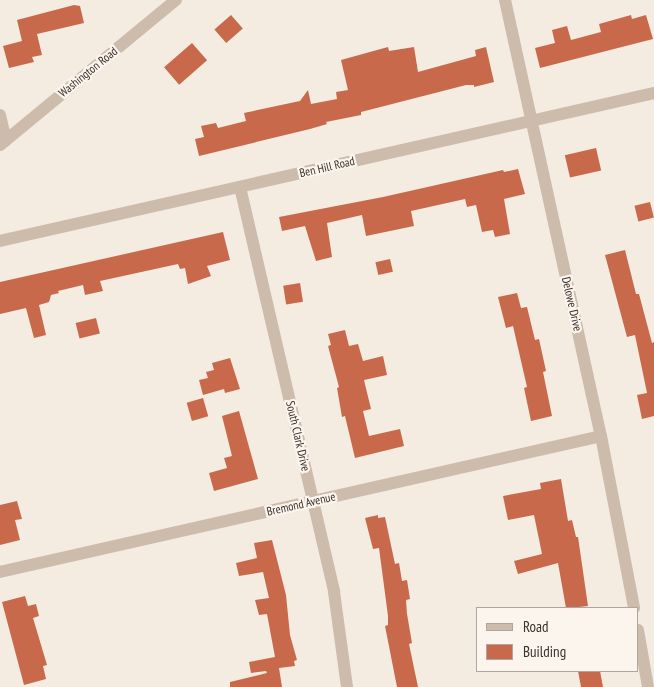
<!DOCTYPE html>
<html>
<head>
<meta charset="utf-8">
<style>
	body { margin:0 }
	#map { position:relative; width:654px; height:687px; overflow:hidden; background:#f4ebe1; font-family:"PT Sans Narrow",sans-serif }
	div>[style] { position:absolute }
	.building>* { inset:0; background:#c8694b; transform-origin:0 0 }
	.minor>* { height:12px; margin:-6px; padding:0 6px; transform-origin:6px; border-radius:6px; background:#cdbbac }
	span { translate:-50% -50%; white-space:nowrap; text-align:center; line-height:1.15; -webkit-text-stroke:4.5px #fbf5ee; paint-order:stroke }
	.street-label { font-size:12px; color:#3b302b }
	.legend { position:absolute; left:476px; top:607px; width:162px; height:65px; box-sizing:border-box; background:#fbf5ee; border:1px solid #aea6a0; margin:0; padding:6px 9px; list-style:none; font-size:15px; color:#3b302b }
	.legend li { display:flex; align-items:center; gap:10px; height:25px }
	.legend b { width:25px; border:1px solid #aea6a0 }
</style>
</head>
<body>
<div id="map">
	<div class="building">
		<i style="clip-path:polygon(74px 5px,80px 6px,84px 23px,37px 34px,42px 55px,32px 57px,34px 62px,9px 68px,3px 46px,22px 41px,17px 20px)"></i>
		<i style="left:231px;top:15px;width:18px;height:22px;rotate:49deg"></i>
		<i style="clip-path:polygon(631px 15px,632px 19px,646px 15px,653px 39px,540px 68px,535px 48px,555px 43px,552px 30px,567px 26px,571px 40px,601px 32px,599px 24px)"></i>
		<i style="left:192px;top:43px;width:23px;height:37px;rotate:49deg"></i>
		<i style="clip-path:polygon(388px 47px,389px 51px,414px 47px,418px 72px,476px 56px,475px 50px,486px 47px,494px 82px,474px 87px,474px 85px,466px 85px,361px 112px,361px 115px,326px 122px,327px 124px,310px 129px,199px 156px,195px 139px,204px 137px,201px 126px,216px 123px,218px 128px,246px 121px,244px 113px,300px 101px,308px 90px,311px 104px,337px 99px,336px 92px,348px 90px,341px 60px)"></i>
		<i style="left:596px;top:148px;width:23px;height:32px;rotate:77deg"></i>
		<i style="clip-path:polygon(518px 169px,525px 194px,504px 199px,510px 234px,495px 237px,493px 230px,482px 232px,476px 205px,467px 207px,465px 199px,411px 211px,414px 226px,366px 236px,362px 215px,327px 223px,332px 257px,316px 261px,305px 226px,282px 231px,279px 217px,383px 197px,503px 170px,504px 172px)"></i>
		<i style="left:650px;top:202px;width:16px;height:16px;rotate:76deg"></i>
		<i style="clip-path:polygon(223px 232px,230px 260px,207px 266px,211px 276px,188px 284px,185px 268px,180px 269px,178px 264px,100px 281px,103px 291px,85px 295px,83px 285px,58px 291px,59px 293px,51px 295px,49px 302px,39px 305px,46px 335px,34px 338px,26px 308px,0 314px,0 282px)"></i>
		<i style="clip-path:polygon(625px 250px,636px 294px,639px 294px,652px 343px,654px 342px,654px 416px,642px 419px,637px 395px,647px 393px,635px 335px,627px 337px,605px 255px)"></i>
		<i style="left:390px;top:259px;width:13px;height:15px;rotate:77deg"></i>
		<i style="left:300px;top:283px;width:19px;height:17px;rotate:81deg"></i>
		<i style="clip-path:polygon(517px 293px,521px 308px,527px 307px,535px 340px,539px 339px,546px 371px,543px 372px,552px 416px,531px 421px,524px 388px,527px 387px,513px 326px,506px 328px,498px 297px)"></i>
		<i style="left:96px;top:318px;width:16px;height:21px;rotate:76deg"></i>
		<i style="clip-path:polygon(345px 330px,349px 346px,358px 344px,363px 361px,383px 356px,387px 375px,364px 380px,371px 409px,363px 411px,369px 436px,400px 429px,404px 446px,355px 458px,345px 416px,342px 417px,337px 388px,339px 387px,328px 346px,331px 345px,328px 334px)"></i>
		<i style="clip-path:polygon(230px 358px,240px 389px,225px 393px,224px 389px,203px 395px,199px 380px,208px 378px,206px 372px,214px 370px,212px 363px)"></i>
		<i style="left:203px;top:398px;width:19px;height:17px;rotate:74deg"></i>
		<i style="clip-path:polygon(239px 411px,258px 479px,214px 491px,209px 473px,227px 468px,224px 458px,232px 456px,222px 416px)"></i>
		<i style="clip-path:polygon(561px 479px,568px 521px,572px 520px,576px 537px,578px 537px,588px 606px,570px 608px,566px 608px,558px 563px,518px 574px,514px 561px,542px 554px,534px 515px,508px 520px,503px 496px,541px 489px,540px 483px)"></i>
		<i style="clip-path:polygon(17px 501px,22px 519px,15px 520px,20px 540px,0 545px,0 505px)"></i>
		<i style="clip-path:polygon(378px 515px,378px 518px,385px 517px,395px 564px,399px 563px,402px 581px,407px 580px,410px 599px,406px 600px,407px 614px,412px 643px,409px 644px,418px 687px,397px 687px,385px 626px,388px 625px,388px 616px,379px 548px,373px 549px,365px 518px)"></i>
		<i style="clip-path:polygon(272px 540px,286px 595px,290px 635px,297px 660px,294px 661px,295px 666px,279px 668px,282px 687px,230px 687px,230px 682px,267px 673px,266px 671px,251px 673px,249px 662px,275px 657px,267px 614px,259px 615px,255px 600px,269px 598px,263px 572px,239px 576px,236px 563px,257px 558px,254px 543px)"></i>
		<i style="clip-path:polygon(25px 596px,28px 606px,36px 604px,39px 616px,33px 618px,47px 665px,43px 666px,46px 679px,24px 685px,2px 602px)"></i>
		<i style="clip-path:polygon(578px 671px,600px 671px,603px 687px,581px 687px)"></i>
	</div>
	<div class="minor">
		<i style="left:505px;top:0;width:446px;rotate:77.6deg"></i>
		<i style="left:601px;top:436px;width:175px;rotate:79.1deg"></i>
		<i style="left:0;top:115px;width:26px;rotate:77deg"></i>
		<i style="left:0;top:145px;width:228px;rotate:-39.5deg"></i>
		<i style="left:240px;top:187px;width:416px;rotate:76.9deg"></i>
		<i style="left:334px;top:592px;width:96px;rotate:82.2deg"></i>
		<i style="left:0;top:241px;width:671px;rotate:-12.75deg"></i>
		<i style="left:0;top:572px;width:616px;rotate:-12.75deg"></i>
		<i style="left:638px;top:630px;width:58px;rotate:80deg"></i>
	</div>
	<div class="street-label">
		<span style="left:88px;top:72px;rotate:-39deg">Washington Road</span>
		<span style="left:327px;top:167px;rotate:-13deg">Ben Hill Road</span>
		<span style="left:572px;top:304px;rotate:77deg">Delowe Drive</span>
		<span style="left:298px;top:436px;rotate:77deg">South Clark Drive</span>
		<span style="left:301px;top:504px;rotate:-13deg">Bremond Avenue</span>
	</div>
	<ul class="legend">
	<li><b style="height:6px;background:#cdbbac"></b>Road</li>
	<li><b style="height:14px;background:#c8694b"></b>Building</li>
	</ul>
</div>
</body>
</html>
